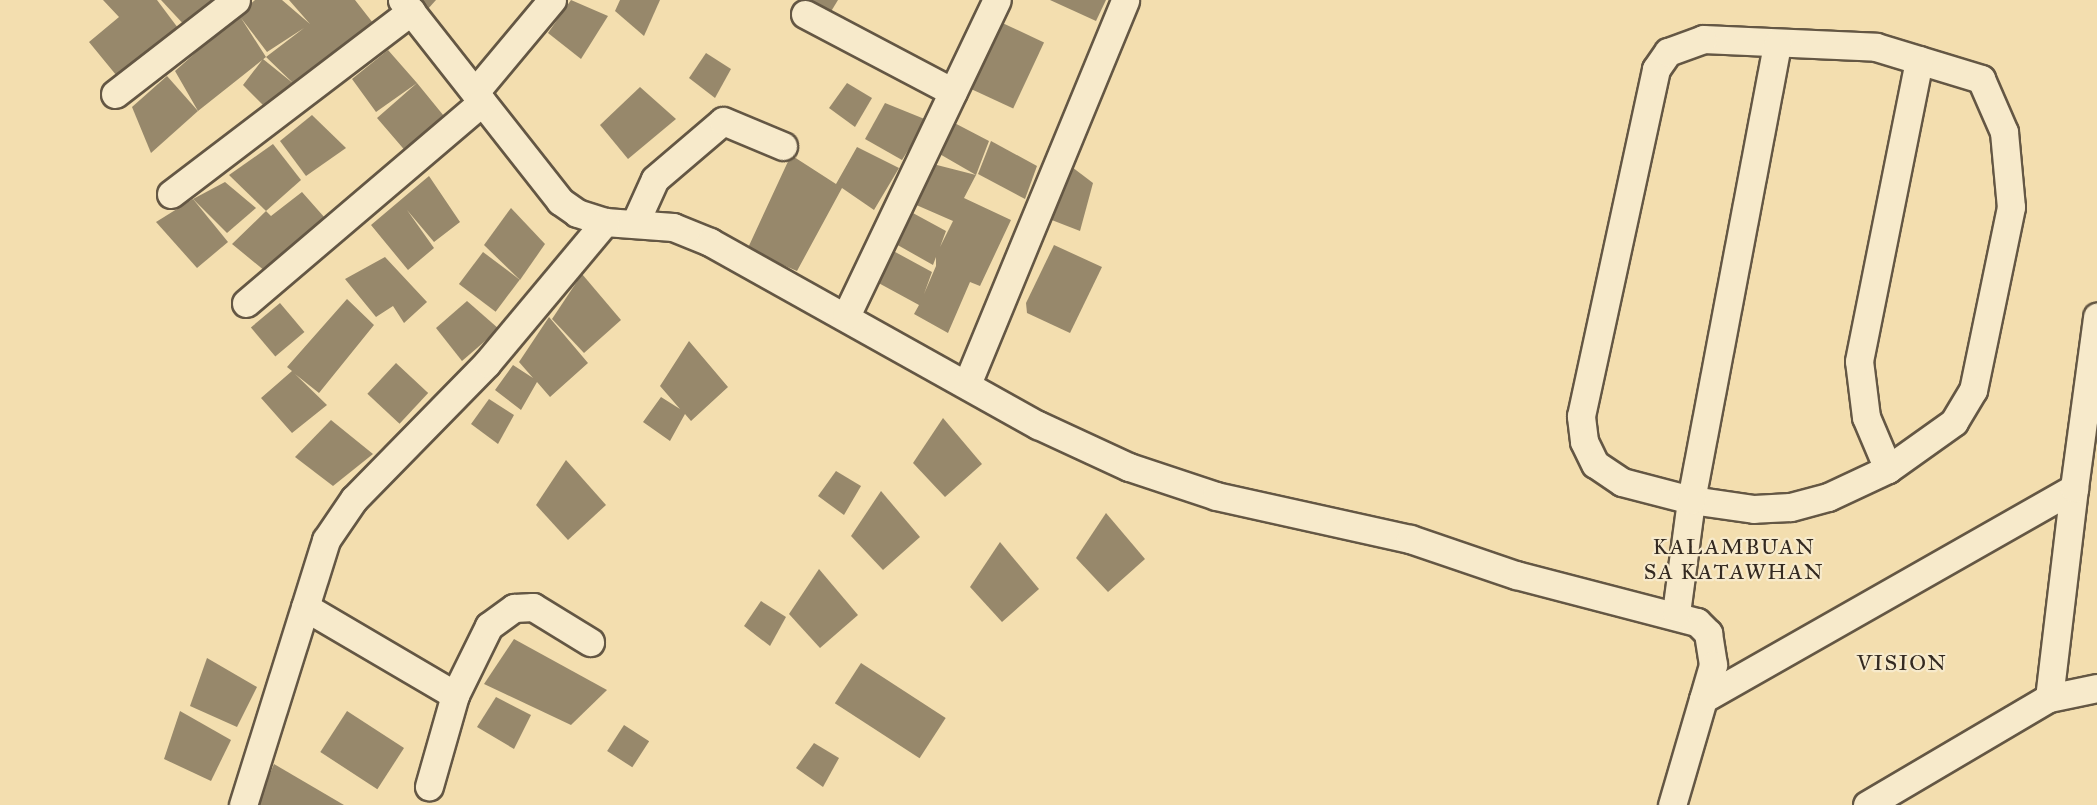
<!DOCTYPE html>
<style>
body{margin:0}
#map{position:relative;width:2097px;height:805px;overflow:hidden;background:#f3deaf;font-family:"IM FELL Great Primer",serif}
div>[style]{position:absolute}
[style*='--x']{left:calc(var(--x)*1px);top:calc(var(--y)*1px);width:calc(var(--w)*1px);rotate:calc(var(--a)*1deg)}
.building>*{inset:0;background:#97886b;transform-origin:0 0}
.roads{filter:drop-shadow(2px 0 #645744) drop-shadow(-2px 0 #645744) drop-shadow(0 2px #645744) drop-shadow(0 -2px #645744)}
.street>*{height:27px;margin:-13.5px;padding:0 13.5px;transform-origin:13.5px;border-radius:13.5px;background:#f7eacb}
span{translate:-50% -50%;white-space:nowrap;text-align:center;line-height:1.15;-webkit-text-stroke:4.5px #f7eacb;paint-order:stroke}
.neighbourhood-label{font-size:22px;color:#342a21;letter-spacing:1.5px}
</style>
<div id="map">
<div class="building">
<i style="clip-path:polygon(103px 0,157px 0,178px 28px,121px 81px,89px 42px,119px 17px)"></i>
<i style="clip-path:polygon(161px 0,221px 0,188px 29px)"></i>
<i style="clip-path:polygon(255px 0,282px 0,310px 24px,289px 0,355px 0,373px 23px,268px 110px,243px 85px,263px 59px,294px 84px,266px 57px,304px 28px,267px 52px,241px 18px,266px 57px,198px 111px,175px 71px)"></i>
<i style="clip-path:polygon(416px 0,436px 0,427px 10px)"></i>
<i style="clip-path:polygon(571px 0,608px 16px,581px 59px,548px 33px)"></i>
<i style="clip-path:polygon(620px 0,660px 0,644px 36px,615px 11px)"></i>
<i style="clip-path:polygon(803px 0,838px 0,827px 18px)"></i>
<i style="clip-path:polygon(1050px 0,1106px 0,1096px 21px)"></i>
<i style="left:996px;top:20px;width:53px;height:73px;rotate:25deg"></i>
<i style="clip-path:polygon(388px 50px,417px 83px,448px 121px,408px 154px,377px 118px,417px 83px,376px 112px,352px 79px)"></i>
<i style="clip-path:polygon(706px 53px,731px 69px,715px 98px,689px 78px)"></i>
<i style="clip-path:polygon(167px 76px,198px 111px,151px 153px,132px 107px)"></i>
<i style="clip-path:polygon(847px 83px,872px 98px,855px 127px,829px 108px)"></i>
<i style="clip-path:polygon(640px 87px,676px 119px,628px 159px,600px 125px)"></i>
<i style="clip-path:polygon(885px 103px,927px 120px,902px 160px,865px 139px)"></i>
<i style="clip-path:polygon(312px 115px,346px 148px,306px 176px,280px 141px)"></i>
<i style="clip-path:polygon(943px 117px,989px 141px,976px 175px,964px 198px,1011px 220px,980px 286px,970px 282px,948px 333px,914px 314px,919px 305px,873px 280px,886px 247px,932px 272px,924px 294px,936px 266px,936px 257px,933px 265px,887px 239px,900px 206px,946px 231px,940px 247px,953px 221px,914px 204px,933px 164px,976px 175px,931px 149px)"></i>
<i style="clip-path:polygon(991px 141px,1037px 166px,1025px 199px,978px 174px)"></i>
<i style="clip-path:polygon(273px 144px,301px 180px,266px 211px,229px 175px)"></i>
<i style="clip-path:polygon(857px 147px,899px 168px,874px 210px,842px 188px,797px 271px,747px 250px,791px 155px,836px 184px)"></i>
<i style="clip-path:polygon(1068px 164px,1093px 183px,1080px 231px,1044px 217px)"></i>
<i style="clip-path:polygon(429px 176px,460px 222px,434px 242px,407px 210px,434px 248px,408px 270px,371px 225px)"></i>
<i style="clip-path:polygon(225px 182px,256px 208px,227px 233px,193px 199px)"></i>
<i style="clip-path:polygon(302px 192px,325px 218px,265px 271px,232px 244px,266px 211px,271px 216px)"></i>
<i style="clip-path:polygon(193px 199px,228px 242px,197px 268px,156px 222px)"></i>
<i style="clip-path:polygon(511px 208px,545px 244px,520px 280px,484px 245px)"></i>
<i style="clip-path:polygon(1054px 245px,1102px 267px,1070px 333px,1027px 313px,1026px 303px)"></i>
<i style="left:483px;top:252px;width:46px;height:40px;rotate:37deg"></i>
<i style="clip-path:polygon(385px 257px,427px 302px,404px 323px,393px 306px,376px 317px,345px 279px)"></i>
<i style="clip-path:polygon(582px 274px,621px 320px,584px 353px,552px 319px)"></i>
<i style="clip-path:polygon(347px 299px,374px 325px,319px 393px,295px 374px,327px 405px,292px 433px,261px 398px,292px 371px,287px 367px)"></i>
<i style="clip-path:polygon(467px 301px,499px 329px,462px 361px,436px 328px)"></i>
<i style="left:280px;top:303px;width:38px;height:38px;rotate:50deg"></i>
<i style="clip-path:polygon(549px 317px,588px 363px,550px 397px,537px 382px,521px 410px,495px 390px,513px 365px,533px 378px,519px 362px)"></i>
<i style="clip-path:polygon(689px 341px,728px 387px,691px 421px,685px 414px,670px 441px,643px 422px,661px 397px,680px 409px,660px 386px)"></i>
<i style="left:396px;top:363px;width:44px;height:42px;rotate:43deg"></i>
<i style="clip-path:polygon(489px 399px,514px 415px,498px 444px,471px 424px)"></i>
<i style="clip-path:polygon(943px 418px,982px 464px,945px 497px,913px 463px)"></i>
<i style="clip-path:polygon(331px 420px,373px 454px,333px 486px,295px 457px)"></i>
<i style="clip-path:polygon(566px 460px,606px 505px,568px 540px,536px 505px)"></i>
<i style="clip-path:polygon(836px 471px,861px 486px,844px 515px,818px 496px)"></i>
<i style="clip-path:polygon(881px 491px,920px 537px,883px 570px,851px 536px)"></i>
<i style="clip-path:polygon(1106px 513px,1145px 559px,1108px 592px,1076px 558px)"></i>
<i style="clip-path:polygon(1000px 542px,1039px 589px,1002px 622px,970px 587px)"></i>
<i style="clip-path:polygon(819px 569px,858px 615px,820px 648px,789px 614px)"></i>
<i style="clip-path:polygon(761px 601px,786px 617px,770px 646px,744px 626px)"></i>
<i style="clip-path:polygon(514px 639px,607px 690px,571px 725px,484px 684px)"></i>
<i style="clip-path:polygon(207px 658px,257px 687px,237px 727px,190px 706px)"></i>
<i style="left:861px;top:663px;width:101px;height:48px;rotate:33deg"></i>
<i style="clip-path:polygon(496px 697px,531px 715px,514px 749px,477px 727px)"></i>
<i style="clip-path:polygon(180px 711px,231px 740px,211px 781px,164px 759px)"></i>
<i style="left:347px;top:711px;width:68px;height:49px;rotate:33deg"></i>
<i style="left:624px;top:725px;width:30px;height:31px;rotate:33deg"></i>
<i style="clip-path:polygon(814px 743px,839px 758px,823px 787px,796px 768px)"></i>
<i style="clip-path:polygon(274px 764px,344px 805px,257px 805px)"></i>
</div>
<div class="roads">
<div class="street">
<i style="--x:402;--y:0;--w:256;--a:51.8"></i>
<i style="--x:560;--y:201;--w:21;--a:35"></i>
<i style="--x:577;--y:213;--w:29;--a:18"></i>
<i style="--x:605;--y:222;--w:68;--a:4.2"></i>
<i style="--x:673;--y:227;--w:40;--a:22"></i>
<i style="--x:710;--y:242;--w:376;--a:29.2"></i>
<i style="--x:1038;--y:425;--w:100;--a:24.8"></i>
<i style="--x:1129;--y:467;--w:92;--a:18.4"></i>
<i style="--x:1216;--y:496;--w:199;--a:12.5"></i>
<i style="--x:1410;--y:539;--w:112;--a:18.8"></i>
<i style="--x:1516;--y:575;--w:187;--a:14.6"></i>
<i style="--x:1697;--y:622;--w:16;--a:45"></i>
<i style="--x:1708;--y:633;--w:32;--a:81"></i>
<i style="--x:1713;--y:665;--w:146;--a:106.3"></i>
<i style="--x:805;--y:14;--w:167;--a:27.8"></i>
<i style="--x:1703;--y:39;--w:173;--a:2.6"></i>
<i style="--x:1876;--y:47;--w:110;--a:16.9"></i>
<i style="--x:1981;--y:79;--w:58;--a:66.5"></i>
<i style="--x:2004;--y:132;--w:75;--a:84.7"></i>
<i style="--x:2011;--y:207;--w:187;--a:101.7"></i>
<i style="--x:1973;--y:390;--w:37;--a:121"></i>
<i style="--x:1954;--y:422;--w:81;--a:144.5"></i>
<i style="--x:1888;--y:469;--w:66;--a:155"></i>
<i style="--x:1828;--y:497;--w:39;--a:165"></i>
<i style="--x:1790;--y:507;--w:36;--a:177"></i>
<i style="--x:1754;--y:509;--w:64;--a:-171.9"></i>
<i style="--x:1691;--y:500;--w:71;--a:-165.4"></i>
<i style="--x:1622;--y:482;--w:32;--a:-146"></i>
<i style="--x:1595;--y:464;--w:25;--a:-116"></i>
<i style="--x:1584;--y:441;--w:25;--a:-97"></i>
<i style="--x:1581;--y:416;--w:355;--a:-77.8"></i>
<i style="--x:1656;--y:69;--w:21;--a:-55"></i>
<i style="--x:1668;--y:52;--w:37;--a:-20"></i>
<i style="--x:475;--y:92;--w:120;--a:-50.1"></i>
<i style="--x:115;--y:94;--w:153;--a:-37.8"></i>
<i style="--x:171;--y:194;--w:302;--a:-37.3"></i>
<i style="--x:635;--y:223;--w:48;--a:-65.6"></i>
<i style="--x:655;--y:179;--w:89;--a:-40.5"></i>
<i style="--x:723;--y:121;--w:65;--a:22.6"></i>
<i style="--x:246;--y:303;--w:310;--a:-40.4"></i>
<i style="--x:846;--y:316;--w:350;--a:-64.5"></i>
<i style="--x:967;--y:384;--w:415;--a:-67.6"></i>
<i style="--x:1888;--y:469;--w:56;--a:-112.9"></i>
<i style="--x:1866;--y:417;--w:56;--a:-97.1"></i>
<i style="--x:1859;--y:361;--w:307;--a:-78.7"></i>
<i style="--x:305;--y:607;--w:174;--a:30.4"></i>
<i style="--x:455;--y:695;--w:95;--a:105.9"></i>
<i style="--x:1676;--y:613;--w:114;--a:-82.4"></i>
<i style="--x:1691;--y:500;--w:464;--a:-79.3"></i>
<i style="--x:455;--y:695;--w:77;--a:-63.8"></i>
<i style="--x:489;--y:626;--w:31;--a:-36"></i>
<i style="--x:514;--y:608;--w:19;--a:-3"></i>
<i style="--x:533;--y:607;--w:67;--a:31.6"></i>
<i style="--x:2049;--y:698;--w:211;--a:-83.2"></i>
<i style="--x:1703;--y:699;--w:427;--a:-29.6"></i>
<i style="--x:2074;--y:488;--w:173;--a:-82.3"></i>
<i style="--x:243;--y:805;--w:278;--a:-72.6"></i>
<i style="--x:326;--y:540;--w:50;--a:-55.7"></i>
<i style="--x:354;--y:499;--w:190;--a:-45.6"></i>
<i style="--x:487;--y:363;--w:184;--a:-50.1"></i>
<i style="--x:1867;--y:805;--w:211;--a:-30.5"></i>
<i style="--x:2049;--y:698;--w:49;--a:-11.8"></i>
</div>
</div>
<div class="neighbourhood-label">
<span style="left:1734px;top:559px">KALAMBUAN<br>SA KATAWHAN</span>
<span style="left:1902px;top:663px">VISION</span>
</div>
</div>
